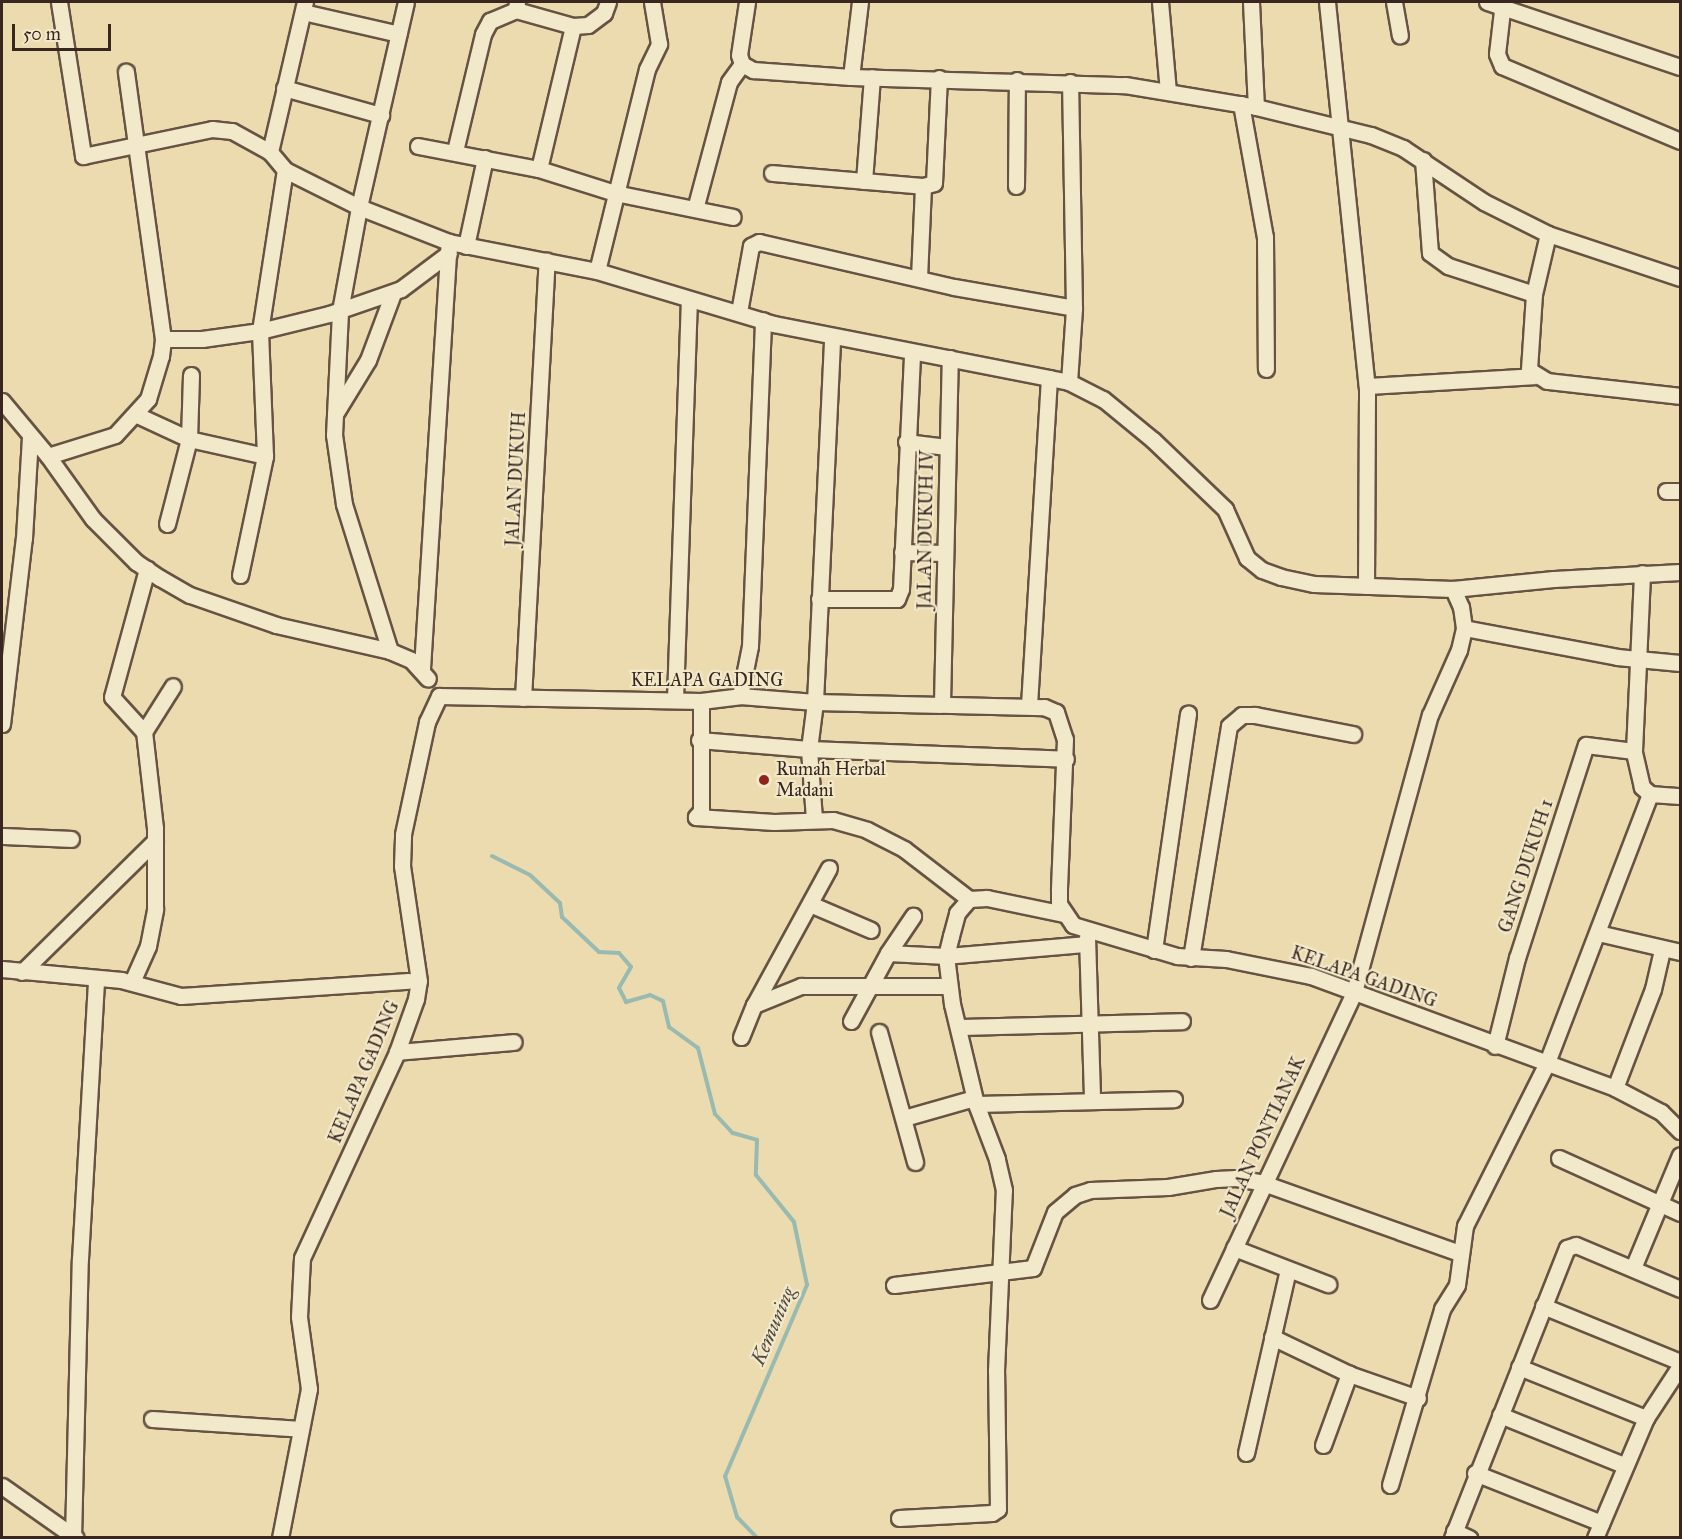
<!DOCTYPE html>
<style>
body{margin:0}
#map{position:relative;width:1682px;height:1539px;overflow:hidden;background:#ebdbae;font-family:"IM FELL Great Primer",serif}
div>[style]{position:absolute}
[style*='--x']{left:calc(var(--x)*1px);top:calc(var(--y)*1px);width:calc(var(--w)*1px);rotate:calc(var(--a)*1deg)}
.stream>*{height:4px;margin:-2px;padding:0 2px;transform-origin:2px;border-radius:2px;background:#99bab1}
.roads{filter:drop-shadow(2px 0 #665343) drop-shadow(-2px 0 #665343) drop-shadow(0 2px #665343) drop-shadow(0 -2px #665343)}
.minor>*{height:15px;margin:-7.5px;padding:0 7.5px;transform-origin:7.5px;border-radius:7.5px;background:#f2e8ca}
.dots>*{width:16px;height:16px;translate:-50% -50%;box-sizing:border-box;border:3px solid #f2e8ca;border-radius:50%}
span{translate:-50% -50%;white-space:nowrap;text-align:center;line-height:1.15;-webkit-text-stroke:4.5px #f2e8ca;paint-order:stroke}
.street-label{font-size:18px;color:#39261f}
.poi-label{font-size:18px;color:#39261f}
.left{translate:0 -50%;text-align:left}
.water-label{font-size:20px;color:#514b44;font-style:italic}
.frame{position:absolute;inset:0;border:3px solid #39261f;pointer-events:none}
.scale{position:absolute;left:12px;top:24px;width:99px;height:27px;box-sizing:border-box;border:3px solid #39261f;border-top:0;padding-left:8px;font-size:18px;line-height:21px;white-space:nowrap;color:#39261f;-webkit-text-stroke:4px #f2e8ca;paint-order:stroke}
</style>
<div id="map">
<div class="stream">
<i style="--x:492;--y:856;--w:42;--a:26.6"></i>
<i style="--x:530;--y:875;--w:41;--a:43"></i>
<i style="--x:560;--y:903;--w:14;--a:82"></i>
<i style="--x:562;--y:917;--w:51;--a:43.4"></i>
<i style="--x:599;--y:952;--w:20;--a:3"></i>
<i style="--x:619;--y:953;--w:18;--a:49"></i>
<i style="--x:631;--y:967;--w:24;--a:120"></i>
<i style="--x:619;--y:988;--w:16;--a:63"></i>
<i style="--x:626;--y:1002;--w:25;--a:-16"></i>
<i style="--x:650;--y:995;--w:14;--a:25"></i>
<i style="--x:663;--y:1001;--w:27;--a:77"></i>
<i style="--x:669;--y:1027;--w:36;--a:36"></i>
<i style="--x:698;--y:1048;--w:68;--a:75.6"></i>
<i style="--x:715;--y:1114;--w:26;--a:47"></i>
<i style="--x:733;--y:1133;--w:25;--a:16"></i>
<i style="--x:757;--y:1140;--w:35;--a:92"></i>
<i style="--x:756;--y:1175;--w:60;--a:51"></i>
<i style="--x:794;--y:1222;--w:64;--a:78.3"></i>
<i style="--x:807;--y:1285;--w:208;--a:113.2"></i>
<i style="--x:725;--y:1476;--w:43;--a:73.7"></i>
<i style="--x:737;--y:1517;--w:29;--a:46"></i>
</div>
<div class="roads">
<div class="minor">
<i style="--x:59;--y:2;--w:156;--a:81.1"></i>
<i style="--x:83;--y:156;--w:132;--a:-11.8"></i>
<i style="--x:212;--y:129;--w:20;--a:6"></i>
<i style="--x:232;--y:131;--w:43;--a:28.9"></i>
<i style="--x:270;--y:152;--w:23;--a:50"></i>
<i style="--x:285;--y:170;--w:83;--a:26.6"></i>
<i style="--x:359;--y:207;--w:97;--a:21.3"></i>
<i style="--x:449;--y:242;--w:151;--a:11.1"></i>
<i style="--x:597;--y:271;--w:185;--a:16.7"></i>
<i style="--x:774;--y:324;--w:280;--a:11.1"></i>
<i style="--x:1049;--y:378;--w:327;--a:93.5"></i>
<i style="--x:1160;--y:2;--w:90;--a:84.9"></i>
<i style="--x:1251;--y:2;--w:105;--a:87.3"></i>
<i style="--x:1327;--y:2;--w:386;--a:84.1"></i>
<i style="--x:1394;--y:2;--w:34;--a:80"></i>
<i style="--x:1487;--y:2;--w:204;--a:18.6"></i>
<i style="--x:1503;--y:2;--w:52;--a:96.6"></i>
<i style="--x:1497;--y:54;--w:13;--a:67"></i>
<i style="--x:1502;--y:66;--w:193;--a:22.8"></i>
<i style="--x:516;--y:10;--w:59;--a:15.7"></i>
<i style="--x:303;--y:12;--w:98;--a:12.9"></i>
<i style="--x:742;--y:64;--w:9;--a:-108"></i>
<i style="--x:739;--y:55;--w:54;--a:-81.4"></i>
<i style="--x:851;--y:77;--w:76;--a:-83.2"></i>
<i style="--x:284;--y:88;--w:101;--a:15.6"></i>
<i style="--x:1241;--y:104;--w:135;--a:79.8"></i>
<i style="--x:1265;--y:237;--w:132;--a:89.6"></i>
<i style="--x:418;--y:146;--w:123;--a:10.8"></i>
<i style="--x:539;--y:169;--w:80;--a:17.5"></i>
<i style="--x:615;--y:193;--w:120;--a:11.5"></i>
<i style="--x:455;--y:151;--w:120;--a:-76.5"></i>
<i style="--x:483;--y:34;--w:15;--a:-62"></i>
<i style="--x:490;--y:21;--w:28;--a:-23"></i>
<i style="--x:516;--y:10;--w:8;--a:-83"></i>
<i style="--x:270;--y:152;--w:154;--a:-76.9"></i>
<i style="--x:1423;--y:160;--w:93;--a:85.7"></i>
<i style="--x:1430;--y:253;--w:22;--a:36"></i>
<i style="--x:1448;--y:266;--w:90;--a:18"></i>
<i style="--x:539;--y:169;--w:147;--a:-76.6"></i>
<i style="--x:573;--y:26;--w:15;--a:-4"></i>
<i style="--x:588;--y:25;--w:20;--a:-37"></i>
<i style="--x:604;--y:13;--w:12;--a:-70"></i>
<i style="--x:772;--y:173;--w:152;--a:4.9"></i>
<i style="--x:864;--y:181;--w:104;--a:-85.6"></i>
<i style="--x:1016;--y:186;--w:106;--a:-89.5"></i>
<i style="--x:695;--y:209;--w:131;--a:-75"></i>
<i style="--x:729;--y:82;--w:22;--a:-54"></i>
<i style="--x:742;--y:64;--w:13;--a:29"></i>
<i style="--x:753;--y:70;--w:98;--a:4.1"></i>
<i style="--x:851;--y:77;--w:274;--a:1.7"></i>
<i style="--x:1125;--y:85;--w:133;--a:9.5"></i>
<i style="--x:1256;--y:107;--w:118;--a:13.7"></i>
<i style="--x:1371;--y:135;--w:35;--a:22"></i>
<i style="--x:1403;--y:148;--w:97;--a:33.7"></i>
<i style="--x:1484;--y:202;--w:72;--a:26.6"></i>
<i style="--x:1548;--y:234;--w:139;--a:18.4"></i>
<i style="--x:1548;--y:234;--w:62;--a:103.1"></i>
<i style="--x:1534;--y:294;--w:76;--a:93.8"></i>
<i style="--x:1529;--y:370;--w:21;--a:31"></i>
<i style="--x:1547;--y:381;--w:134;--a:6.4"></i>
<i style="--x:466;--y:246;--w:90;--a:-77.8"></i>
<i style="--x:597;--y:271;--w:208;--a:-76.1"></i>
<i style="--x:647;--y:69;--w:28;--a:-64"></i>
<i style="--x:659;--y:44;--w:43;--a:-99.5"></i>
<i style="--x:919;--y:278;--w:92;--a:-87.5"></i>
<i style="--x:923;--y:186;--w:11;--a:-15"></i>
<i style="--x:934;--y:183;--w:105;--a:-87.3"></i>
<i style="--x:739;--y:312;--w:67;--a:-79.7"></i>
<i style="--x:751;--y:246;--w:9;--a:-27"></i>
<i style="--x:759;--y:242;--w:200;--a:13"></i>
<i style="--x:954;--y:287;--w:122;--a:9.9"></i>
<i style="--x:163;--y:339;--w:39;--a:0"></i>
<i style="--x:202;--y:339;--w:59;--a:-7.9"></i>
<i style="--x:260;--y:331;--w:71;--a:-13.8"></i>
<i style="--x:329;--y:314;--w:76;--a:-19.1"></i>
<i style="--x:401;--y:289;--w:60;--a:-36.9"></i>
<i style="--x:1049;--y:378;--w:20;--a:11"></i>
<i style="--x:1069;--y:382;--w:38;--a:27"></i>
<i style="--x:1103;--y:399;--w:65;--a:39.4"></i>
<i style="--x:1153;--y:440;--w:100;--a:43.8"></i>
<i style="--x:1225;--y:509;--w:54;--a:65.8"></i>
<i style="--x:1247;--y:558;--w:19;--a:39"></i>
<i style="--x:1262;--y:570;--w:20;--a:20"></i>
<i style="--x:1281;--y:577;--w:34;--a:12"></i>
<i style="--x:1314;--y:584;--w:139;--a:2.1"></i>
<i style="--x:1453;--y:589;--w:101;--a:-5.7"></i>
<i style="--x:1554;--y:579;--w:126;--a:-3.2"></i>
<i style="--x:1069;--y:382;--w:74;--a:-86.1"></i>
<i style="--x:1074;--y:308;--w:226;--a:-91"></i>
<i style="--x:2;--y:401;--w:72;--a:50.1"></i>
<i style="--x:48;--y:456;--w:77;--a:54.5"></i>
<i style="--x:93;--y:519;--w:61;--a:45"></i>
<i style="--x:136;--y:562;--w:29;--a:34"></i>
<i style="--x:160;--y:578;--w:34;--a:30"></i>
<i style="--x:190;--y:595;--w:91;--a:19.2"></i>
<i style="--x:276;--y:625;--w:117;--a:12.8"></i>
<i style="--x:390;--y:651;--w:23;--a:23"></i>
<i style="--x:411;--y:660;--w:25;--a:48"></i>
<i style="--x:335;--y:414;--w:63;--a:-58.6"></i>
<i style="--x:368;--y:360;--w:72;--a:-69.5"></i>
<i style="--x:137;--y:415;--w:57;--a:24.8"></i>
<i style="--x:189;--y:439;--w:78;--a:12.6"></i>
<i style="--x:906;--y:442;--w:41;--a:7"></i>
<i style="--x:48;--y:456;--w:70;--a:-17.4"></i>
<i style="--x:115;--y:435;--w:49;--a:-47.5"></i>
<i style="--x:148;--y:399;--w:45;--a:-73.2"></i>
<i style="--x:161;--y:356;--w:17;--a:-83"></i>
<i style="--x:163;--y:339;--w:270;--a:-97.9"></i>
<i style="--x:1666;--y:491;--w:14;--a:0"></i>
<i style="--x:167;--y:524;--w:88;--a:-75.5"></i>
<i style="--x:189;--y:439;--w:64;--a:-88.2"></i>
<i style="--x:902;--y:552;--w:43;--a:1.3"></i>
<i style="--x:240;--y:575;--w:122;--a:-78.1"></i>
<i style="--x:265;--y:456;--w:125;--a:-92.3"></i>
<i style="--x:260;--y:331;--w:163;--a:-81.2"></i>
<i style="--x:1366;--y:586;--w:200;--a:-89.7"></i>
<i style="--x:1367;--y:386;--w:167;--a:-3.4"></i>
<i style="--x:819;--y:599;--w:78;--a:0"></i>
<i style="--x:897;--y:599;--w:11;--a:-68"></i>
<i style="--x:901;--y:589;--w:237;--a:-87.3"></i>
<i style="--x:1464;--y:628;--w:156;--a:10.7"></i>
<i style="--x:1617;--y:657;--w:63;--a:5.4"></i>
<i style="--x:390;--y:651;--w:154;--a:-107.4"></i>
<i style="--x:344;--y:504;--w:70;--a:-98.2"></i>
<i style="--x:334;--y:435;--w:124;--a:-87.2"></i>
<i style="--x:340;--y:311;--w:106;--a:-79.6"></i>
<i style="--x:359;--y:207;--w:210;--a:-77.1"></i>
<i style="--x:422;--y:668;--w:427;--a:-86.4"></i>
<i style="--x:740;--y:696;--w:51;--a:-78.7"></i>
<i style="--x:750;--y:646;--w:326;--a:-87.7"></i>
<i style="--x:523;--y:698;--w:438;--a:-86.9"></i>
<i style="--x:675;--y:699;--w:400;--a:-88"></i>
<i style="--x:701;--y:701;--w:110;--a:90"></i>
<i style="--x:701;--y:811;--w:8;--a:130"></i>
<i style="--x:696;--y:817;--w:78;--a:3.7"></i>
<i style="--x:774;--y:822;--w:59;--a:-1.9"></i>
<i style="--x:833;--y:820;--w:35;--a:16"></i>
<i style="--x:867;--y:830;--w:42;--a:27.2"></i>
<i style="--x:904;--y:849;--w:82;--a:37.6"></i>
<i style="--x:942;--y:703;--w:345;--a:-88.7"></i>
<i style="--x:2;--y:724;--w:187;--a:-83.3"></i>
<i style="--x:24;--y:538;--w:101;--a:-86.6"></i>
<i style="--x:144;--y:732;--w:54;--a:-57.8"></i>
<i style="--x:699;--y:740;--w:110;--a:4.7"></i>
<i style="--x:809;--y:749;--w:257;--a:2.2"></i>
<i style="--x:1650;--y:794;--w:30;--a:4"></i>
<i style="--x:814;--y:819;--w:70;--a:-94.1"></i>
<i style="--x:809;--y:749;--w:47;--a:-82.7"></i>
<i style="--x:815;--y:702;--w:366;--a:-87.3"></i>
<i style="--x:2;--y:836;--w:69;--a:2.5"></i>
<i style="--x:810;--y:904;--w:66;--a:23.1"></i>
<i style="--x:1598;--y:933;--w:84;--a:13"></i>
<i style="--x:1087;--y:937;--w:163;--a:88.2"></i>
<i style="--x:1154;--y:950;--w:239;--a:-81.8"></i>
<i style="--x:888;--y:953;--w:45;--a:-56"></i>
<i style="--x:1191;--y:958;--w:235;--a:-80.7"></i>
<i style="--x:1229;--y:726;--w:17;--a:-40"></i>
<i style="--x:1242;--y:715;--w:13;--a:0"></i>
<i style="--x:1255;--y:715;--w:100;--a:11"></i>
<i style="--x:2;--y:969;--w:120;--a:5.3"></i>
<i style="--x:121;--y:980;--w:62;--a:14.9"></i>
<i style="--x:181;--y:996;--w:228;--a:-3.8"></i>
<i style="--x:22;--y:972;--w:187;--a:-44.6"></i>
<i style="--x:132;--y:982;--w:39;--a:-66"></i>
<i style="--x:148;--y:946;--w:38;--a:-79"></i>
<i style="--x:155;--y:909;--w:81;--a:-90"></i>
<i style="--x:155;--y:828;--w:97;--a:-96.5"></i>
<i style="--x:144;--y:732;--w:47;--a:-132.4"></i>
<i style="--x:112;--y:697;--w:133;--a:-74.7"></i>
<i style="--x:754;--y:1005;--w:156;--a:-61.3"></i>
<i style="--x:851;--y:1021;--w:77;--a:-61.4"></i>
<i style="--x:888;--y:953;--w:58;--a:3"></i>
<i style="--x:946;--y:956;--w:140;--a:-4.9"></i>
<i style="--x:959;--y:1027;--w:223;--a:-1.5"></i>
<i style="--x:879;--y:1032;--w:135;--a:74.5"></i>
<i style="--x:741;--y:1037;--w:35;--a:-68"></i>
<i style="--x:754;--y:1005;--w:51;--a:-22"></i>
<i style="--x:801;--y:986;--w:147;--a:0"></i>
<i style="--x:1495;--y:1046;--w:91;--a:-76"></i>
<i style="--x:1517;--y:958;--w:224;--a:-72.1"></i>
<i style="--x:1586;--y:745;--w:48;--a:7.1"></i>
<i style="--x:397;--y:1052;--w:117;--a:-4.9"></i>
<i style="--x:1615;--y:1088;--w:106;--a:-69"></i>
<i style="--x:1653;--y:989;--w:39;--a:-77"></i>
<i style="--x:976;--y:1104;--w:198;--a:-1.4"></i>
<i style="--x:904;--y:1118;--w:73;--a:-15.9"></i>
<i style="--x:1559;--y:1158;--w:133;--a:24.4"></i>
<i style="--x:1234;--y:1248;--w:101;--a:21"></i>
<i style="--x:1633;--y:1268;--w:122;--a:-67.4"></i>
<i style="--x:894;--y:1285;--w:140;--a:-7"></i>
<i style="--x:1033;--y:1268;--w:60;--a:-68.6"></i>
<i style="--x:1055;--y:1212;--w:26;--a:-40"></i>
<i style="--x:1075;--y:1195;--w:16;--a:-18"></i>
<i style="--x:1090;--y:1190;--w:78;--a:-2.2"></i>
<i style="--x:1168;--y:1187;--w:49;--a:-9.5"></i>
<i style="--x:1216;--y:1179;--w:20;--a:-3"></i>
<i style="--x:1236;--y:1178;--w:27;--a:10"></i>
<i style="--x:1263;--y:1183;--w:209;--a:19.6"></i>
<i style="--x:1210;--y:1300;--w:340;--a:-64.9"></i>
<i style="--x:1354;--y:992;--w:287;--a:-74.7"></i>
<i style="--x:1430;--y:715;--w:71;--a:-66"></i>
<i style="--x:1459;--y:650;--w:23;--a:-77"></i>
<i style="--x:1464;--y:628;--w:21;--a:-98"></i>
<i style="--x:1461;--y:607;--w:20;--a:-114"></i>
<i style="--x:1543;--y:1306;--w:148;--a:22.2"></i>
<i style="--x:1272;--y:1337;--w:85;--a:25.7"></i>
<i style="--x:1349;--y:1374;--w:73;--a:19.2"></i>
<i style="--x:1519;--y:1367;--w:137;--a:21.9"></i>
<i style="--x:1500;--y:1415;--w:134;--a:22"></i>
<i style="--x:152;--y:1419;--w:149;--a:3.8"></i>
<i style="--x:1323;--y:1445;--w:76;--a:-69.9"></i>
<i style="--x:1246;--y:1453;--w:188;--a:-77.1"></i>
<i style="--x:1475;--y:1473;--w:136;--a:21.6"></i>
<i style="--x:1390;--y:1485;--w:184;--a:-73.5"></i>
<i style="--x:1442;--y:1309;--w:28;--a:-58"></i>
<i style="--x:1457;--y:1285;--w:60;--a:-82.3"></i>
<i style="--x:1465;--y:1226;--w:180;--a:-63.3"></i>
<i style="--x:1546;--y:1065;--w:290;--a:-69"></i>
<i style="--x:1650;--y:794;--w:11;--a:-139"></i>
<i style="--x:1642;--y:787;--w:37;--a:-103"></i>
<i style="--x:1634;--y:751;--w:178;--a:-87.4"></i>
<i style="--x:2;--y:1486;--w:90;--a:35.1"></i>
<i style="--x:899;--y:1518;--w:93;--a:-3.1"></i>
<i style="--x:992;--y:1513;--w:7;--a:-34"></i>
<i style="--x:998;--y:1509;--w:138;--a:-90.8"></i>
<i style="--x:996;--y:1371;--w:181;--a:-87.5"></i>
<i style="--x:1004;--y:1190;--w:32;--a:-103"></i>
<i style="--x:997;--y:1159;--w:59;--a:-110.9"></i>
<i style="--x:976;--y:1104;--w:103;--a:-103.5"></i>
<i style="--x:952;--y:1004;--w:48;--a:-97.1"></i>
<i style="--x:946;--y:956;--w:21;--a:-76"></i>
<i style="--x:951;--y:936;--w:24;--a:-75"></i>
<i style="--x:957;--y:913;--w:18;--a:-49"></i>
<i style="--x:969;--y:899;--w:18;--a:-3"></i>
<i style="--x:987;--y:898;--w:79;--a:11.7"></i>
<i style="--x:1454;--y:1531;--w:17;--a:25"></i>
<i style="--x:73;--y:1538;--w:279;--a:-88.6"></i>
<i style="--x:80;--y:1259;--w:280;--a:-86.7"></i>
<i style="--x:280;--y:1538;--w:152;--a:-79"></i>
<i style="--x:309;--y:1389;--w:73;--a:-97.9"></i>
<i style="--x:299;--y:1317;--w:59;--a:-87.1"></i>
<i style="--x:302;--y:1258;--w:227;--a:-65.2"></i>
<i style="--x:397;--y:1052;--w:56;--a:-70.3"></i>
<i style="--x:416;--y:999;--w:18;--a:-81"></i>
<i style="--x:419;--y:981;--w:116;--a:-98.4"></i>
<i style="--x:402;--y:866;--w:32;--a:-88"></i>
<i style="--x:403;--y:834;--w:115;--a:-77.9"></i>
<i style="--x:427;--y:722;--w:29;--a:-65"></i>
<i style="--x:439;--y:696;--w:262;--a:1.1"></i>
<i style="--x:701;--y:701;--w:39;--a:-7"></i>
<i style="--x:740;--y:696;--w:75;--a:4.6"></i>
<i style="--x:815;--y:702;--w:229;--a:1.3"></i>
<i style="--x:1044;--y:707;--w:13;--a:23"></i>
<i style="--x:1056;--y:712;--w:28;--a:72"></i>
<i style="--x:1065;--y:739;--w:152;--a:92.3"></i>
<i style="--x:1059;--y:891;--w:13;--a:90"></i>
<i style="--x:1059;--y:904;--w:25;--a:56"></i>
<i style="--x:1073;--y:925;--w:109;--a:16.6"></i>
<i style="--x:1177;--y:956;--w:49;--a:3.5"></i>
<i style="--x:1226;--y:959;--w:87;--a:11.3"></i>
<i style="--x:1311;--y:976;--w:324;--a:20.2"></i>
<i style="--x:1615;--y:1088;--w:52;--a:27.6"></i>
<i style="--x:1661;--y:1112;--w:27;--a:45"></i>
<i style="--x:1452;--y:1538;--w:312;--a:-68.4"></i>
<i style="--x:1567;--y:1248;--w:9;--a:-18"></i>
<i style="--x:1576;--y:1245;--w:113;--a:22.9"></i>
<i style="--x:1595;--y:1538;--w:130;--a:-67"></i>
<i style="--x:1646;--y:1418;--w:62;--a:-56.8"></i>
</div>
</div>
<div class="dots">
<i style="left:764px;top:780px;background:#8f2418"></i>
</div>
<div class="street-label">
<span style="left:516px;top:479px;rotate:-87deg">JALAN DUKUH</span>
<span style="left:926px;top:530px;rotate:-89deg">JALAN DUKUH IV</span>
<span style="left:707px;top:680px">KELAPA GADING</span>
<span style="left:1526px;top:866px;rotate:-72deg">GANG DUKUH 1</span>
<span style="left:1364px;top:977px;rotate:19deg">KELAPA GADING</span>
<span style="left:364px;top:1072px;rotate:-67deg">KELAPA GADING</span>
<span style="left:1263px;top:1137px;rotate:-65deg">JALAN PONTIANAK</span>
</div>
<div class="poi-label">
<span class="left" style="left:776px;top:780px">Rumah Herbal<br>Madani</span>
</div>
<div class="water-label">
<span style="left:773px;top:1326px;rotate:-67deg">Kemuning</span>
</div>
<div class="frame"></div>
<div class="scale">50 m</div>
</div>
